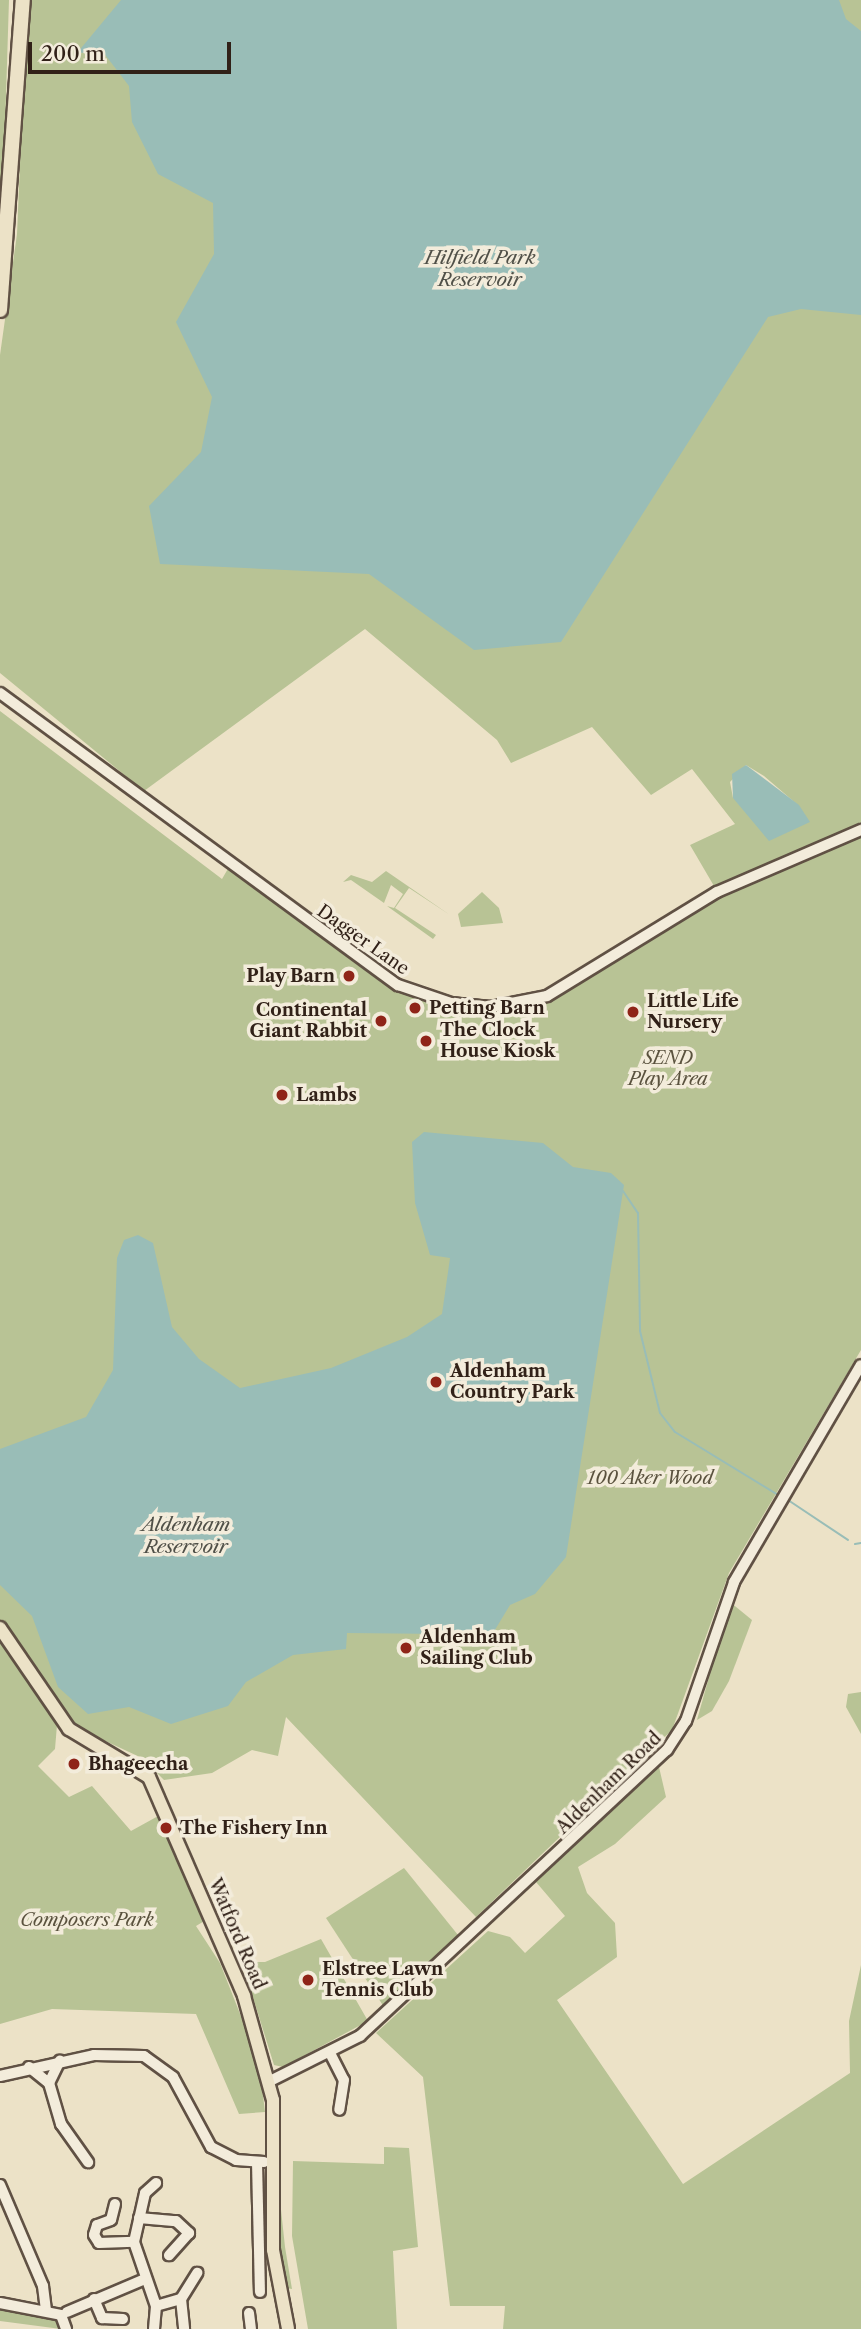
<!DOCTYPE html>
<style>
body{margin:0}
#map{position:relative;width:861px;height:2329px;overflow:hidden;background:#ece2c7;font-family:"Libre Caslon Text",serif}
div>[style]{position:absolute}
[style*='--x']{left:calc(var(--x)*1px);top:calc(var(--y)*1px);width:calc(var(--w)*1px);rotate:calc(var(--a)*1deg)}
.green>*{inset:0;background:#b8c395}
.water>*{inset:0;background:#99bdb7}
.stream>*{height:2px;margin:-1px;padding:0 1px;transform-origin:1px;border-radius:1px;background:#99bdb7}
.roads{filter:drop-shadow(2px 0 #605144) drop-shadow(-2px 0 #605144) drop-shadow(0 2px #605144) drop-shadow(0 -2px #605144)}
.minor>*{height:10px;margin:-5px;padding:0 5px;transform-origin:5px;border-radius:5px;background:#f3ecdb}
.major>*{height:12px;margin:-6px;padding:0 6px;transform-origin:6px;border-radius:6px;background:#ece2c7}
.highway>*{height:14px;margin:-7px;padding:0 7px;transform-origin:7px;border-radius:7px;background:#ece2c7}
.dots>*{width:19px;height:19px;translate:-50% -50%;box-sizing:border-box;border:4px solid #f3ecdb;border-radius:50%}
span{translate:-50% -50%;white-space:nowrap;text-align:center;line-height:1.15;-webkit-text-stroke:7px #f3ecdb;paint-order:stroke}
.street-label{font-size:18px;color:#312118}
.poi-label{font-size:18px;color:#312118;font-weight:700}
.right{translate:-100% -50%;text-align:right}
.left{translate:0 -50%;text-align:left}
.park-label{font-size:18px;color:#5a523e;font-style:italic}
.water-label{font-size:19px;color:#505048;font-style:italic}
.scale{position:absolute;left:28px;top:42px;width:203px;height:32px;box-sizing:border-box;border:4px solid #312118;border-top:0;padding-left:9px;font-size:21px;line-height:24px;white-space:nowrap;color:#312118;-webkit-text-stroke:5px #f3ecdb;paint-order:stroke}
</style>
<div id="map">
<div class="green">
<i style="clip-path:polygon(0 0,9px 0,0 286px)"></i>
<i style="clip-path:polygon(evenodd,27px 0,861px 0,861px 823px,714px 886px,690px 845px,735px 824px,692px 769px,651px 795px,592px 727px,511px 763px,497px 740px,365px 629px,144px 791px,0 673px,0 355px,17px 234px,27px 0,746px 765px,764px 776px,799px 806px,733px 798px,730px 782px,746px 765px)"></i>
<i style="clip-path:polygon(0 711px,222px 879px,229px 867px,378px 976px,435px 1006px,478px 1011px,542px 1001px,706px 901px,861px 834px,861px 1350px,729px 1573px,672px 1730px,476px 1917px,286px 1717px,278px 1756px,252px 1750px,212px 1773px,164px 1780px,142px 1758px,86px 1732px,61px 1711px,0 1620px)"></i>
<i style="clip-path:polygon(386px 871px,450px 915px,409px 888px,395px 908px,436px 935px,433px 939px,387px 906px,394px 908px,403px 894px,391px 885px,384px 903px,351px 880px,343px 882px,351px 875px,372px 882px)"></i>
<i style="clip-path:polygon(482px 892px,499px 908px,503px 923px,461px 927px,458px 914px)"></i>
<i style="clip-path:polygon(730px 1602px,752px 1620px,729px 1681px,712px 1711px,697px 1720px)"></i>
<i style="clip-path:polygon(0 1640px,57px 1725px,55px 1749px,38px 1766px,69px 1797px,92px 1786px,131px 1831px,160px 1815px,206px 1920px,196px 1926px,220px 1963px,259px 2062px,265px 2112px,239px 2114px,196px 2014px,52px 2009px,0 2024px)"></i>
<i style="clip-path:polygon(861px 1692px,861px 1734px,846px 1707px,848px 1694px)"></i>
<i style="clip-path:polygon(659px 1767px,666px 1797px,615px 1844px,578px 1867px,587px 1893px,615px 1923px,617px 1957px,557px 2000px,683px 2184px,850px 2073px,849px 2021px,861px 1965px,861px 2329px,503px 2329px,505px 2306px,450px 2306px,423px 2077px,376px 2033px,488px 1931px,510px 1937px,525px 1953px,565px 1916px,536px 1882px)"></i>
<i style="clip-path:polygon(404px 1868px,458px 1935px,384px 2007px,326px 1918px)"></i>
<i style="clip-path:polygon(321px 1939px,368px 2021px,283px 2067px,274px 2065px,242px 1962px,265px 1962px)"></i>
<i style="clip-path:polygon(384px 2147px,409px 2148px,418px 2247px,393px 2251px,397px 2329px,308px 2329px,292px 2236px,293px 2161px,384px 2164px)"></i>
<i style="clip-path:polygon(279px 2191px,285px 2247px,292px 2289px,281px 2287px)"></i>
<i style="clip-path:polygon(0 2306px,59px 2319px,61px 2329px,0 2321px)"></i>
</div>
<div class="water">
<i style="clip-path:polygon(121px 0,839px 0,846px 19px,861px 31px,861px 315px,801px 309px,768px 317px,561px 642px,474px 650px,369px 574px,160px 564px,149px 506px,201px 452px,212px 397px,176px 322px,214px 254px,213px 203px,158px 174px,132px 122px,129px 86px,103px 52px,77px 53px)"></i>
<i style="clip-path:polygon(746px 765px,799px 805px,810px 822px,769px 841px,733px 798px,732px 774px)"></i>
<i style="clip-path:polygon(424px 1132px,543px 1143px,573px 1167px,611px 1173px,624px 1185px,566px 1557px,535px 1594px,510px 1605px,490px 1638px,471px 1643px,445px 1634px,347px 1633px,346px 1649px,293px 1655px,246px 1682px,228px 1706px,171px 1724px,129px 1707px,88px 1714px,58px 1687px,32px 1616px,0 1585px,0 1449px,86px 1417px,113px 1370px,117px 1258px,124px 1240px,138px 1235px,153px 1243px,172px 1327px,199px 1359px,240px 1388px,331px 1368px,407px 1337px,442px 1314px,450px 1258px,430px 1255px,415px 1203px,412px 1142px)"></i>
</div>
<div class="stream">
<i style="--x:623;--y:1191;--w:27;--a:56"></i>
<i style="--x:638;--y:1213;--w:118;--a:89"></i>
<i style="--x:640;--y:1331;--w:84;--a:76.3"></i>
<i style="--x:660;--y:1413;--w:24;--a:52"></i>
<i style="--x:675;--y:1432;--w:123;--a:31.4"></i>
<i style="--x:788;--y:1500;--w:72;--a:33.7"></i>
<i style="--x:855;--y:1544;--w:6;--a:-9"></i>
</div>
<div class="roads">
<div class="minor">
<i style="--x:0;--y:693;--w:494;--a:36.3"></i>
<i style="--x:398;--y:985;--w:56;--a:18.8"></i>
<i style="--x:451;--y:1003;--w:40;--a:5.7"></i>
<i style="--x:491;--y:1007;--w:57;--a:-11.1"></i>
<i style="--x:547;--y:996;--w:199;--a:-31.5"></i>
<i style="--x:717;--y:892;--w:157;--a:-23.3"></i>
<i style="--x:330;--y:2053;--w:30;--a:63"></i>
<i style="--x:344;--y:2080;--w:30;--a:99"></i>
<i style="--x:29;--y:2067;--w:26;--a:39"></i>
<i style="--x:49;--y:2083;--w:43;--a:73.7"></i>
<i style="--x:61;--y:2124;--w:47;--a:54.6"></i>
<i style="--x:0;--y:2076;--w:96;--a:-12.6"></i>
<i style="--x:94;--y:2055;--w:50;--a:1.1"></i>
<i style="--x:144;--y:2056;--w:36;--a:36"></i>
<i style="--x:173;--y:2077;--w:80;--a:61.5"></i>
<i style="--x:211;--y:2147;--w:28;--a:27"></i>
<i style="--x:236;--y:2160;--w:28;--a:4"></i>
<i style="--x:270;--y:2081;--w:101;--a:-26.6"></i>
<i style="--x:360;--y:2036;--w:420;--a:-43"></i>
<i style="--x:667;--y:1750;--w:35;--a:-57"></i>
<i style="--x:686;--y:1721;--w:147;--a:-70.9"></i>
<i style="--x:734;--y:1582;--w:251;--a:-59.7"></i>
<i style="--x:49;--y:2083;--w:25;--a:-64"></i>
<i style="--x:257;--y:2162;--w:130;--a:88.7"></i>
<i style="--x:0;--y:2185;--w:110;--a:66.9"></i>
<i style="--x:43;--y:2286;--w:25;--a:83"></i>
<i style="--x:115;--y:2204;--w:16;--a:104"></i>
<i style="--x:111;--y:2220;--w:15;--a:160"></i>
<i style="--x:97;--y:2225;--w:10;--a:107"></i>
<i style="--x:94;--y:2235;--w:9;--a:58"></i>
<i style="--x:99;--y:2243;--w:35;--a:-2"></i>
<i style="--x:139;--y:2218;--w:37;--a:5"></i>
<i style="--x:176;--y:2221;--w:18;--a:43"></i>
<i style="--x:189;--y:2233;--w:30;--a:132"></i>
<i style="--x:94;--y:2299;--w:21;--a:67"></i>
<i style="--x:102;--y:2318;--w:21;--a:3"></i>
<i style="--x:181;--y:2299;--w:30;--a:84"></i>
<i style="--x:0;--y:2303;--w:62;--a:11.1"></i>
<i style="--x:61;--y:2315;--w:15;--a:70"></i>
<i style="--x:156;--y:2306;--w:26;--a:-16"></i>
<i style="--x:181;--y:2299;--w:31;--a:-58"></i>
<i style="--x:67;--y:2312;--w:85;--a:-22.9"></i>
<i style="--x:249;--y:2313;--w:16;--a:83"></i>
<i style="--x:154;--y:2329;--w:23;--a:-85"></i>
<i style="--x:156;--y:2306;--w:68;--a:-109"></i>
<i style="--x:134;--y:2242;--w:50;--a:-77.3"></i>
<i style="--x:145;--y:2193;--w:15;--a:-42"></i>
</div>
<div class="major">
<i style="--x:0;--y:1628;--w:122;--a:55.7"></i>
<i style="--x:69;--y:1729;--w:93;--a:31"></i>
<i style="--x:149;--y:1777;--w:239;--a:66.5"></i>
<i style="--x:244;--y:1996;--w:108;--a:74.4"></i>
<i style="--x:273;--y:2100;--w:150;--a:90"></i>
<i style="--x:273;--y:2250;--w:80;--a:79.2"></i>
</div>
<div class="highway">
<i style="--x:0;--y:310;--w:311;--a:-85.8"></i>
</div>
</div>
<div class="dots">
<i style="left:349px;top:976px;background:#8f2418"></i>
<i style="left:415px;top:1008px;background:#8f2418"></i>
<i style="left:633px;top:1012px;background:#8f2418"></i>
<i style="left:381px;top:1021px;background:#8f2418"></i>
<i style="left:426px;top:1041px;background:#8f2418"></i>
<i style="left:282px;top:1095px;background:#8f2418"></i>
<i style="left:436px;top:1382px;background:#8f2418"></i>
<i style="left:406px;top:1648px;background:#8f2418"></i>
<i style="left:74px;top:1764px;background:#8f2418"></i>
<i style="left:166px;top:1828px;background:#8f2418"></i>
<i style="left:308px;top:1980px;background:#8f2418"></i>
</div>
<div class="street-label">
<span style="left:363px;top:940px;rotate:35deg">Dagger Lane</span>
<span style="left:609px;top:1783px;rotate:-44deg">Aldenham Road</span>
<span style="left:237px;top:1934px;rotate:67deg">Watford Road</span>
</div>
<div class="poi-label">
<span class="right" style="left:335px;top:976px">Play Barn</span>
<span class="left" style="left:647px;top:1012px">Little Life<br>Nursery</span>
<span class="left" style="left:429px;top:1008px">Petting Barn</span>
<span class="right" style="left:367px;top:1021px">Continental<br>Giant Rabbit</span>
<span class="left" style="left:440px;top:1041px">The Clock<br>House Kiosk</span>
<span class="left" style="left:296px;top:1095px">Lambs</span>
<span class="left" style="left:450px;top:1382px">Aldenham<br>Country Park</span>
<span class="left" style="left:420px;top:1648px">Aldenham<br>Sailing Club</span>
<span class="left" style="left:88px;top:1764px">Bhageecha</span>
<span class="left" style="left:180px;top:1828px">The Fishery Inn</span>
<span class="left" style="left:322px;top:1980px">Elstree Lawn<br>Tennis Club</span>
</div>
<div class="park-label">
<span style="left:668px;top:1069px">SEND<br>Play Area</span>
<span style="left:650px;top:1478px">100 Aker Wood</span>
<span style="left:87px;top:1920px">Composers Park</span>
</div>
<div class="water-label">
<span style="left:480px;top:269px">Hilfield Park<br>Reservoir</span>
<span style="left:186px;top:1536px">Aldenham<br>Reservoir</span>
</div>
<div class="scale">200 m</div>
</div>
